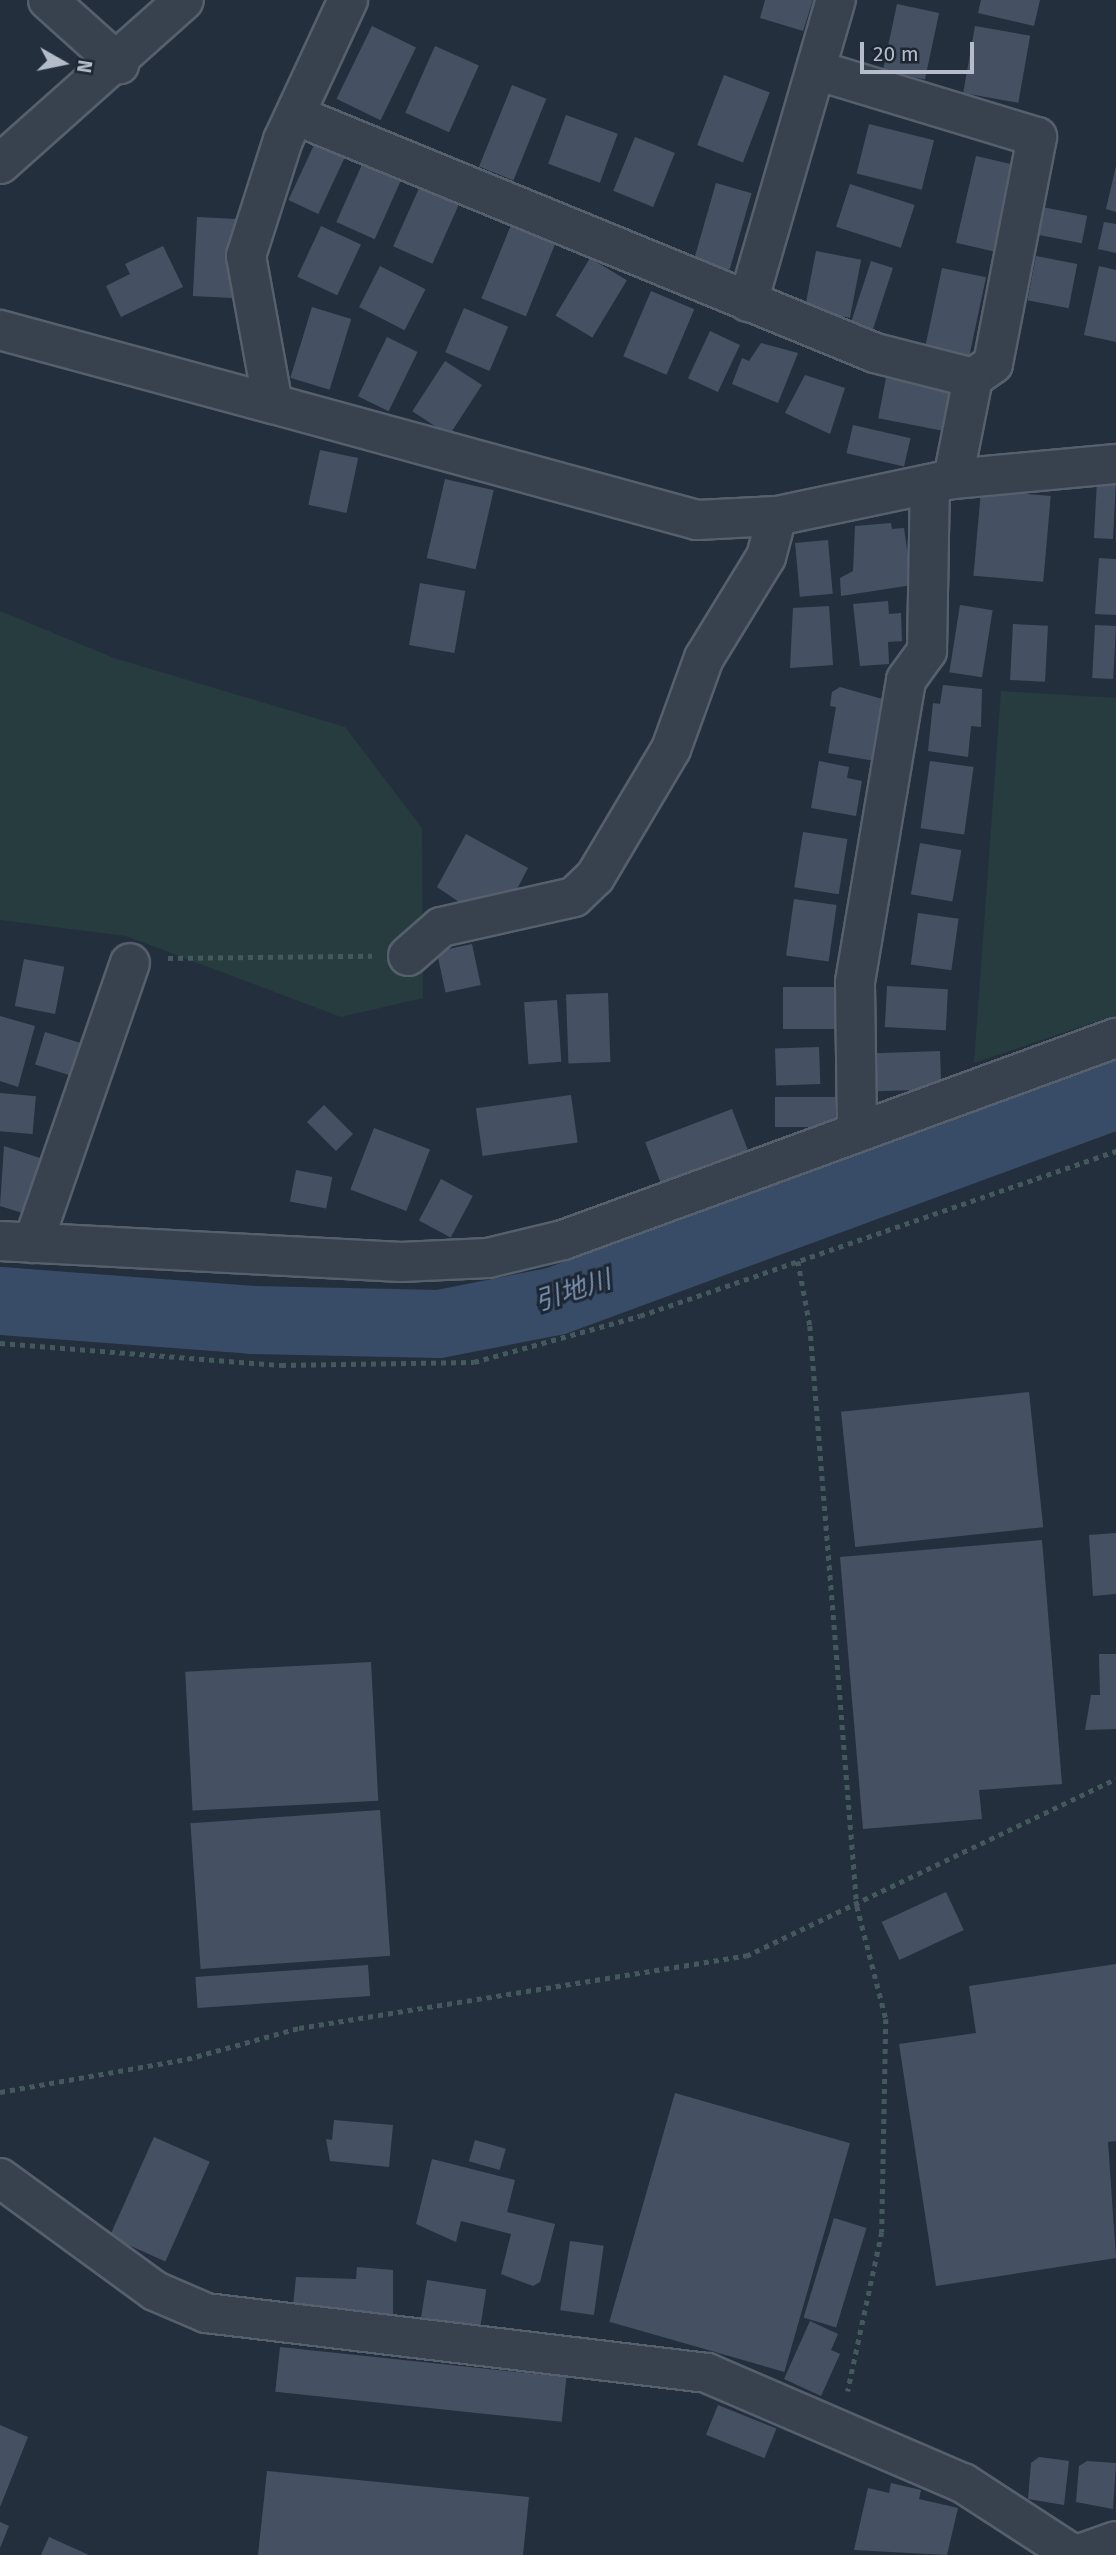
<!DOCTYPE html>
<meta charset="utf-8">
<style>
body{margin:0}
#map{position:relative;width:1116px;height:2555px;overflow:hidden;background:#242f3e;font-family:"Fira Sans","Noto Sans JP",sans-serif}
div>[style]{position:absolute}
[style*='--x']{left:calc(var(--x)*1px);top:calc(var(--y)*1px);width:calc(var(--w)*1px);rotate:calc(var(--a)*1deg)}
.green>*{inset:0;background:#263c3f}
.river>*{height:68px;margin:-34px;padding:0 34px;transform-origin:34px;border-radius:34px;background:#394c67}
.building>*{inset:0;background:#455162;transform-origin:0 0}
.path>*{height:4.5px;margin-top:-2.25px;transform-origin:0;background:repeating-linear-gradient(90deg,#44595c 0 5px,transparent 0 10px)}
.roads{filter:drop-shadow(2px 0 #565f6c) drop-shadow(-2px 0 #565f6c) drop-shadow(0 2px #565f6c) drop-shadow(0 -2px #565f6c)}
.minor>*{height:38px;margin:-19px;padding:0 19px;transform-origin:19px;border-radius:19px;background:#38414e}
span{translate:-50% -50%;white-space:nowrap;text-align:center;line-height:1.15;-webkit-text-stroke:6px #1d2633;paint-order:stroke}
.water-label{font-size:26px;color:#7c92b1;font-style:italic}
.north{position:absolute;left:28px;top:28px;width:70px;height:70px;-webkit-text-stroke:5px #1d2633;paint-order:stroke;rotate:99deg;font-size:19px;font-weight:700;line-height:28px;text-align:center;color:#b4bcc9}
.north::after{content:'';display:block;margin:auto;width:24px;height:32px;background:#b4bcc9;clip-path:polygon(50% 0,100% 100%,50% 72%,0 100%)}
.scale{position:absolute;left:860px;top:42px;width:114px;height:32px;box-sizing:border-box;border:4px solid #b4bcc9;border-top:0;padding-left:9px;font-size:21px;line-height:24px;white-space:nowrap;color:#b4bcc9;-webkit-text-stroke:5px #1d2633;paint-order:stroke}
</style>
<div id="map">
<div class="green">
<i style="clip-path:polygon(0 611px,114px 658px,345px 727px,422px 828px,423px 998px,341px 1017px,126px 936px,0 920px)"></i>
<i style="clip-path:polygon(1001px 691px,1116px 698px,1116px 1015px,974px 1063px)"></i>
</div>
<div class="river">
<i style="--x:0;--y:1301;--w:253;--a:4.3"></i>
<i style="--x:252;--y:1320;--w:187;--a:1.2"></i>
<i style="--x:439;--y:1324;--w:119;--a:-11.1"></i>
<i style="--x:556;--y:1301;--w:597;--a:-20.2"></i>
</div>
<div class="building">
<i style="clip-path:polygon(765px 0,813px 0,803px 31px,760px 18px)"></i>
<i style="clip-path:polygon(981px 0,1040px 0,1034px 26px,978px 13px)"></i>
<i style="left:897px;top:4px;width:43px;height:68px;rotate:12deg"></i>
<i style="left:372px;top:26px;width:49px;height:81px;rotate:26deg"></i>
<i style="left:975px;top:26px;width:56px;height:68px;rotate:10deg"></i>
<i style="left:435px;top:46px;width:48px;height:73px;rotate:24deg"></i>
<i style="left:724px;top:75px;width:49px;height:75px;rotate:21deg"></i>
<i style="left:512px;top:85px;width:37px;height:88px;rotate:22deg"></i>
<i style="left:566px;top:115px;width:55px;height:52px;rotate:20deg"></i>
<i style="left:869px;top:124px;width:67px;height:51px;rotate:14deg"></i>
<i style="left:635px;top:137px;width:43px;height:58px;rotate:22deg"></i>
<i style="left:315px;top:143px;width:33px;height:63px;rotate:25deg"></i>
<i style="left:976px;top:156px;width:39px;height:89px;rotate:13deg"></i>
<i style="left:364px;top:160px;width:42px;height:68px;rotate:24deg"></i>
<i style="clip-path:polygon(1116px 166px,1116px 212px,1106px 209px)"></i>
<i style="left:716px;top:183px;width:37px;height:80px;rotate:16deg"></i>
<i style="left:850px;top:184px;width:68px;height:45px;rotate:18deg"></i>
<i style="left:420px;top:186px;width:43px;height:66px;rotate:24deg"></i>
<i style="left:1042px;top:207px;width:46px;height:28px;rotate:11deg"></i>
<i style="left:197px;top:217px;width:40px;height:79px;rotate:3deg"></i>
<i style="clip-path:polygon(1104px 222px,1116px 224px,1116px 253px,1098px 249px)"></i>
<i style="left:511px;top:225px;width:48px;height:79px;rotate:22deg"></i>
<i style="left:321px;top:226px;width:44px;height:56px;rotate:25deg"></i>
<i style="clip-path:polygon(163px 246px,183px 287px,121px 317px,106px 286px,130px 274px,125px 264px)"></i>
<i style="left:816px;top:251px;width:46px;height:59px;rotate:11deg"></i>
<i style="left:1036px;top:256px;width:42px;height:45px;rotate:11deg"></i>
<i style="left:590px;top:258px;width:43px;height:67px;rotate:31deg"></i>
<i style="left:871px;top:261px;width:23px;height:67px;rotate:18deg"></i>
<i style="left:380px;top:266px;width:51px;height:46px;rotate:27deg"></i>
<i style="clip-path:polygon(1099px 266px,1116px 270px,1116px 342px,1084px 335px)"></i>
<i style="left:942px;top:268px;width:45px;height:80px;rotate:12deg"></i>
<i style="left:651px;top:291px;width:47px;height:71px;rotate:23deg"></i>
<i style="left:312px;top:307px;width:41px;height:74px;rotate:17deg"></i>
<i style="left:464px;top:308px;width:48px;height:48px;rotate:23deg"></i>
<i style="left:710px;top:331px;width:33px;height:52px;rotate:25deg"></i>
<i style="left:387px;top:337px;width:34px;height:66px;rotate:26deg"></i>
<i style="clip-path:polygon(761px 343px,798px 353px,778px 403px,732px 384px,742px 358px,749px 361px)"></i>
<i style="left:445px;top:361px;width:44px;height:60px;rotate:33deg"></i>
<i style="clip-path:polygon(805px 375px,845px 388px,830px 434px,785px 413px)"></i>
<i style="left:886px;top:378px;width:67px;height:41px;rotate:11deg"></i>
<i style="left:853px;top:425px;width:59px;height:29px;rotate:13deg"></i>
<i style="left:320px;top:450px;width:39px;height:56px;rotate:12deg"></i>
<i style="left:445px;top:479px;width:50px;height:81px;rotate:13deg"></i>
<i style="left:1097px;top:480px;width:19px;height:58px;rotate:3deg"></i>
<i style="left:981px;top:490px;width:70px;height:86px;rotate:5deg"></i>
<i style="clip-path:polygon(891px 523px,892px 529px,904px 528px,912px 585px,841px 596px,840px 578px,853px 571px,855px 526px)"></i>
<i style="left:828px;top:540px;width:54px;height:33px;rotate:85deg"></i>
<i style="clip-path:polygon(1099px 558px,1116px 559px,1116px 615px,1095px 614px)"></i>
<i style="left:420px;top:583px;width:46px;height:63px;rotate:10deg"></i>
<i style="clip-path:polygon(888px 601px,889px 614px,901px 613px,902px 641px,888px 642px,889px 664px,860px 666px,853px 604px)"></i>
<i style="left:960px;top:605px;width:33px;height:68px;rotate:9deg"></i>
<i style="clip-path:polygon(829px 606px,833px 665px,790px 668px,793px 608px)"></i>
<i style="left:1013px;top:624px;width:35px;height:56px;rotate:3deg"></i>
<i style="left:1095px;top:625px;width:21px;height:53px;rotate:3deg"></i>
<i style="clip-path:polygon(943px 685px,982px 689px,981px 727px,971px 726px,968px 757px,928px 751px,933px 703px,940px 704px)"></i>
<i style="clip-path:polygon(840px 687px,886px 700px,875px 761px,828px 753px,836px 707px,830px 706px,832px 692px)"></i>
<i style="clip-path:polygon(819px 761px,849px 767px,847px 778px,862px 781px,856px 816px,811px 808px)"></i>
<i style="left:930px;top:761px;width:44px;height:68px;rotate:8deg"></i>
<i style="left:803px;top:832px;width:45px;height:56px;rotate:9deg"></i>
<i style="clip-path:polygon(466px 834px,528px 868px,516px 891px,465px 906px,437px 887px)"></i>
<i style="left:920px;top:843px;width:42px;height:52px;rotate:10deg"></i>
<i style="left:794px;top:899px;width:43px;height:57px;rotate:8deg"></i>
<i style="left:918px;top:913px;width:41px;height:52px;rotate:8deg"></i>
<i style="left:472px;top:944px;width:42px;height:36px;rotate:78deg"></i>
<i style="left:24px;top:959px;width:41px;height:48px;rotate:11deg"></i>
<i style="left:887px;top:986px;width:61px;height:41px;rotate:3deg"></i>
<i style="left:783px;top:987px;width:54px;height:42px"></i>
<i style="left:608px;top:993px;width:69px;height:42px;rotate:88deg"></i>
<i style="left:557px;top:1000px;width:62px;height:33px;rotate:86deg"></i>
<i style="clip-path:polygon(0 1016px,35px 1026px,18px 1087px,0 1081px)"></i>
<i style="left:45px;top:1032px;width:45px;height:34px;rotate:17deg"></i>
<i style="left:819px;top:1047px;width:37px;height:44px;rotate:88deg"></i>
<i style="left:940px;top:1051px;width:38px;height:64px;rotate:88deg"></i>
<i style="left:0;top:1093px;width:36px;height:38px;rotate:5deg"></i>
<i style="left:571px;top:1095px;width:48px;height:96px;rotate:82deg"></i>
<i style="left:775px;top:1097px;width:60px;height:30px"></i>
<i style="left:324px;top:1105px;width:41px;height:24px;rotate:45deg"></i>
<i style="left:732px;top:1109px;width:44px;height:93px;rotate:69deg"></i>
<i style="left:374px;top:1128px;width:60px;height:66px;rotate:21deg"></i>
<i style="clip-path:polygon(4px 1146px,43px 1159px,26px 1214px,0 1206px)"></i>
<i style="left:296px;top:1170px;width:37px;height:32px;rotate:11deg"></i>
<i style="left:441px;top:1179px;width:36px;height:47px;rotate:28deg"></i>
<i style="left:1029px;top:1392px;width:136px;height:189px;rotate:84deg"></i>
<i style="clip-path:polygon(1116px 1533px,1116px 1594px,1093px 1596px,1089px 1535px)"></i>
<i style="clip-path:polygon(1042px 1540px,1062px 1784px,979px 1790px,982px 1819px,863px 1829px,840px 1557px)"></i>
<i style="clip-path:polygon(1099px 1654px,1116px 1654px,1116px 1729px,1085px 1730px,1091px 1695px,1100px 1695px)"></i>
<i style="left:371px;top:1662px;width:139px;height:186px;rotate:87deg"></i>
<i style="left:380px;top:1810px;width:146px;height:190px;rotate:86deg"></i>
<i style="left:946px;top:1892px;width:42px;height:71px;rotate:65deg"></i>
<i style="clip-path:polygon(1116px 1964px,1116px 2141px,1108px 2142px,1116px 2258px,936px 2286px,899px 2044px,976px 2033px,969px 1986px)"></i>
<i style="left:368px;top:1965px;width:31px;height:173px;rotate:86deg"></i>
<i style="left:675px;top:2093px;width:182px;height:238px;rotate:16deg"></i>
<i style="clip-path:polygon(334px 2120px,393px 2125px,389px 2167px,330px 2161px,326px 2139px,332px 2140px)"></i>
<i style="left:154px;top:2137px;width:61px;height:109px;rotate:24deg"></i>
<i style="left:475px;top:2140px;width:32px;height:22px;rotate:16deg"></i>
<i style="clip-path:polygon(432px 2159px,515px 2180px,507px 2212px,555px 2224px,540px 2282px,533px 2286px,501px 2274px,511px 2234px,461px 2221px,456px 2242px,416px 2224px)"></i>
<i style="left:834px;top:2218px;width:34px;height:104px;rotate:17deg"></i>
<i style="left:570px;top:2241px;width:34px;height:70px;rotate:8deg"></i>
<i style="clip-path:polygon(357px 2267px,393px 2270px,393px 2316px,293px 2306px,296px 2277px,356px 2279px)"></i>
<i style="left:427px;top:2280px;width:60px;height:38px;rotate:9deg"></i>
<i style="clip-path:polygon(810px 2321px,838px 2334px,831px 2350px,840px 2354px,821px 2396px,784px 2379px)"></i>
<i style="left:280px;top:2347px;width:288px;height:45px;rotate:6deg"></i>
<i style="left:718px;top:2405px;width:63px;height:32px;rotate:22deg"></i>
<i style="clip-path:polygon(0 2425px,28px 2437px,0 2507px)"></i>
<i style="clip-path:polygon(1039px 2457px,1069px 2461px,1064px 2505px,1028px 2499px,1031px 2463px)"></i>
<i style="clip-path:polygon(1087px 2461px,1116px 2463px,1113px 2509px,1076px 2502px,1079px 2466px)"></i>
<i style="clip-path:polygon(267px 2471px,529px 2497px,523px 2555px,258px 2555px)"></i>
<i style="clip-path:polygon(891px 2483px,921px 2490px,919px 2499px,958px 2508px,947px 2555px,854px 2550px,868px 2488px,889px 2493px)"></i>
<i style="clip-path:polygon(0 2522px,9px 2526px,0 2548px)"></i>
<i style="clip-path:polygon(49px 2537px,89px 2555px,41px 2555px)"></i>
</div>
<div class="path">
<i style="--x:168;--y:958;--w:204;--a:-0.6"></i>
<i style="--x:798;--y:1261;--w:66;--a:79.5"></i>
<i style="--x:810;--y:1326;--w:582;--a:85.37"></i>
<i style="--x:857;--y:1906;--w:117;--a:75.6"></i>
<i style="--x:886;--y:2019;--w:213;--a:91.1"></i>
<i style="--x:882;--y:2232;--w:163;--a:102.1"></i>
<i style="--x:0;--y:1343;--w:282;--a:4.5"></i>
<i style="--x:281;--y:1365;--w:193;--a:-0.9"></i>
<i style="--x:474;--y:1362;--w:172;--a:-15.5"></i>
<i style="--x:640;--y:1316;--w:504;--a:-19.12"></i>
<i style="--x:0;--y:2092;--w:190;--a:-10"></i>
<i style="--x:187;--y:2059;--w:116;--a:-15.5"></i>
<i style="--x:299;--y:2028;--w:453;--a:-9.2"></i>
<i style="--x:746;--y:1956;--w:410;--a:-25.6"></i>
</div>
<div class="roads">
<div class="minor">
<i style="--x:48;--y:0;--w:96;--a:42"></i>
<i style="--x:348;--y:0;--w:154;--a:114.9"></i>
<i style="--x:283;--y:140;--w:122;--a:107.7"></i>
<i style="--x:246;--y:256;--w:150;--a:79.7"></i>
<i style="--x:273;--y:404;--w:440;--a:15.3"></i>
<i style="--x:697;--y:520;--w:80;--a:-2.9"></i>
<i style="--x:777;--y:516;--w:180;--a:-11.9"></i>
<i style="--x:953;--y:479;--w:164;--a:-5.3"></i>
<i style="--x:816;--y:70;--w:231;--a:16.9"></i>
<i style="--x:1037;--y:137;--w:231;--a:101"></i>
<i style="--x:993;--y:364;--w:24;--a:145"></i>
<i style="--x:295;--y:115;--w:627;--a:22.31"></i>
<i style="--x:875;--y:353;--w:101;--a:14.3"></i>
<i style="--x:973;--y:378;--w:103;--a:101.2"></i>
<i style="--x:0;--y:164;--w:246;--a:-41.7"></i>
<i style="--x:748;--y:302;--w:315;--a:-73.8"></i>
<i style="--x:0;--y:330;--w:283;--a:15.2"></i>
<i style="--x:408;--y:956;--w:44;--a:-41.3"></i>
<i style="--x:441;--y:927;--w:136;--a:-12.7"></i>
<i style="--x:574;--y:897;--w:29;--a:-44"></i>
<i style="--x:595;--y:877;--w:149;--a:-59.3"></i>
<i style="--x:671;--y:749;--w:97;--a:-70.1"></i>
<i style="--x:704;--y:658;--w:119;--a:-58.5"></i>
<i style="--x:766;--y:557;--w:42;--a:-75"></i>
<i style="--x:857;--y:1128;--w:146;--a:-90.8"></i>
<i style="--x:855;--y:982;--w:306;--a:-80.4"></i>
<i style="--x:906;--y:680;--w:36;--a:-54"></i>
<i style="--x:927;--y:651;--w:167;--a:-89"></i>
<i style="--x:0;--y:1241;--w:402;--a:3"></i>
<i style="--x:401;--y:1262;--w:87;--a:-2.6"></i>
<i style="--x:488;--y:1258;--w:77;--a:-13.5"></i>
<i style="--x:563;--y:1240;--w:589;--a:-20.07"></i>
<i style="--x:33;--y:1243;--w:296;--a:-70.9"></i>
<i style="--x:0;--y:2178;--w:192;--a:36.1"></i>
<i style="--x:155;--y:2291;--w:56;--a:23.3"></i>
<i style="--x:206;--y:2313;--w:505;--a:6.83"></i>
<i style="--x:707;--y:2373;--w:279;--a:23.3"></i>
<i style="--x:963;--y:2483;--w:132;--a:33"></i>
<i style="--x:1077;--y:2555;--w:41;--a:-19.7"></i>
</div>
</div>
<div class="water-label">
<span style="left:573px;top:1291px;rotate:-18deg">引地川</span>
</div>
<div class="north">N</div>
<div class="scale">20 m</div>
</div>
